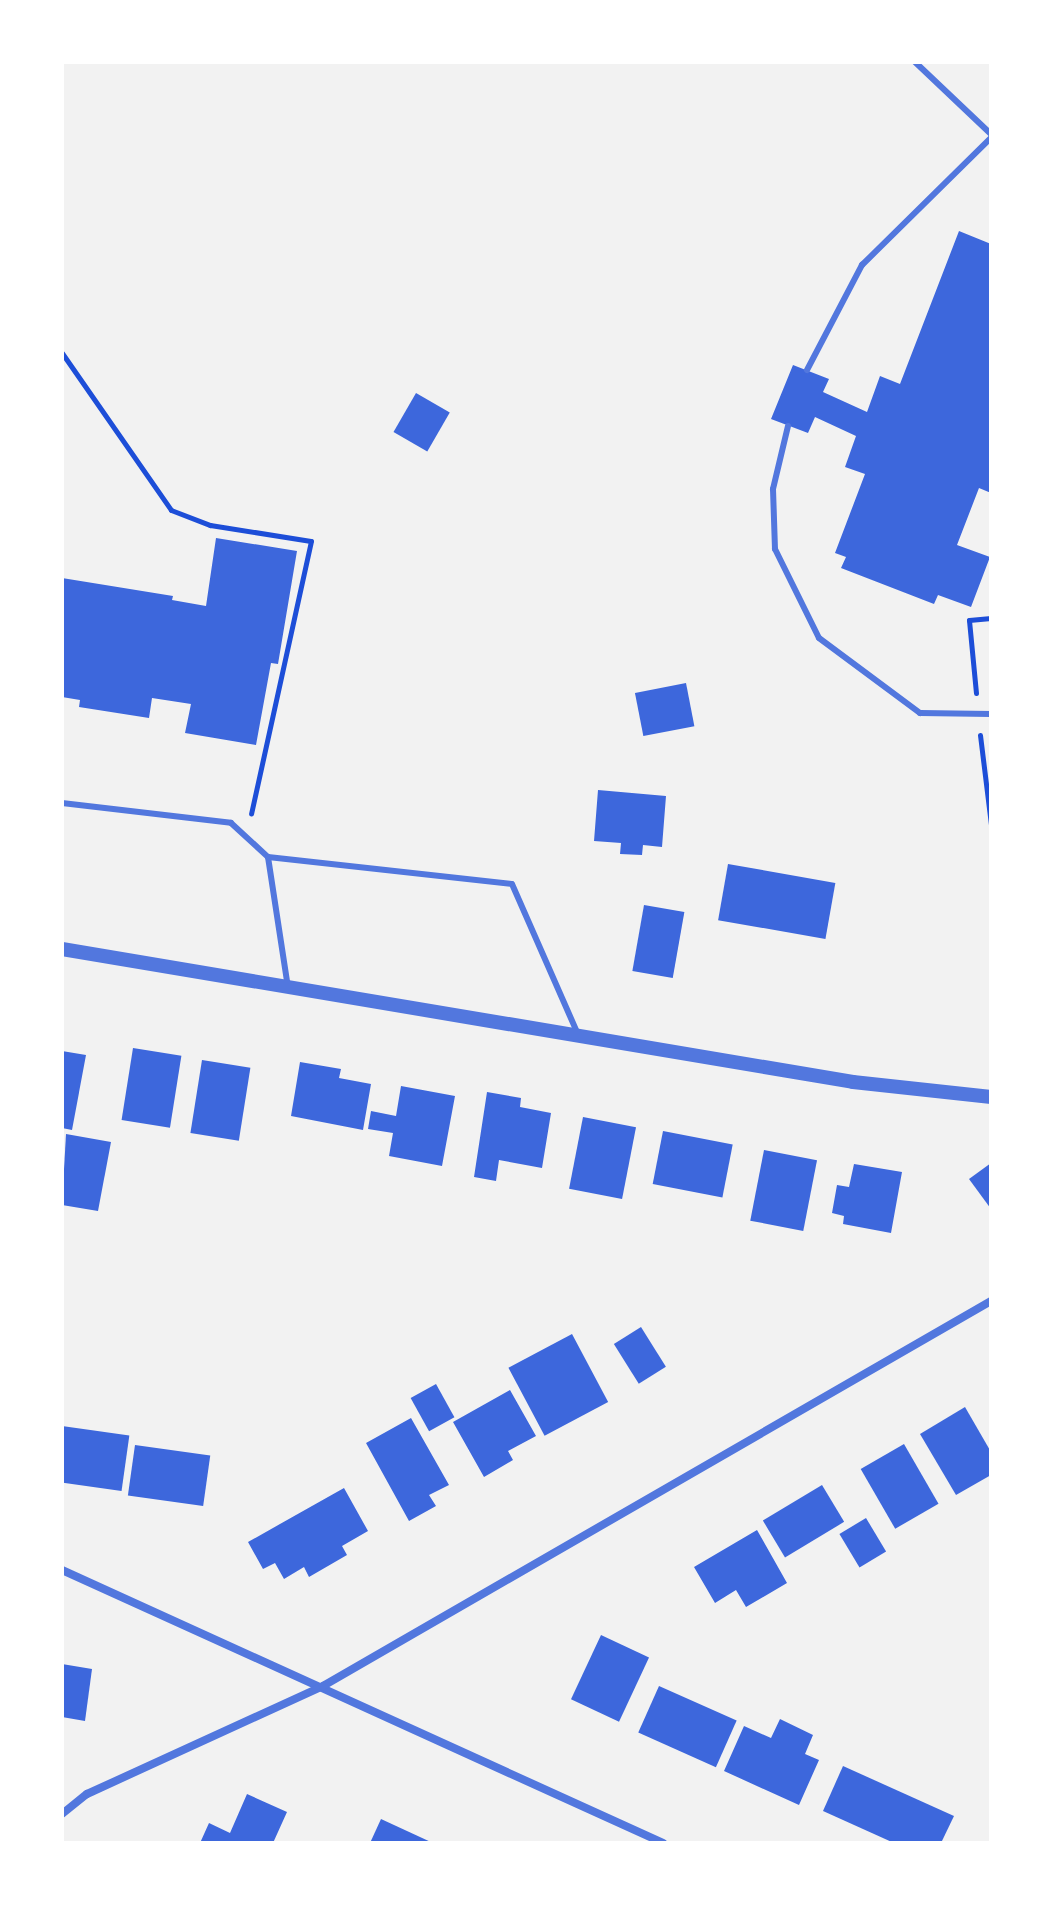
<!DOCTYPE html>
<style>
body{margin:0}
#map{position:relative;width:1053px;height:1905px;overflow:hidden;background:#f2f2f2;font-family:"Public Sans",sans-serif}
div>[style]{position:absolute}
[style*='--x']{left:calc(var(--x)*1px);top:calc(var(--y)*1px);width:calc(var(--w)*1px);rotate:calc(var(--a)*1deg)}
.building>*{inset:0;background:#3d67dc;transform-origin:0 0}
.path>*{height:5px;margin:-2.5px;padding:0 2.5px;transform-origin:2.5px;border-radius:2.5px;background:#1d4ed8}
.service>*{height:6px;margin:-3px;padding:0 3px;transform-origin:3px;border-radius:3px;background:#5277de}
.minor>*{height:8px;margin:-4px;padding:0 4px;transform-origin:4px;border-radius:4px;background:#5277de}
.tertiary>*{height:14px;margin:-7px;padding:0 7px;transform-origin:7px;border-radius:7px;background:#5277de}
span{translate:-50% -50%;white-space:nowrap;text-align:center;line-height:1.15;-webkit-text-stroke:6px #fff;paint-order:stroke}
.frame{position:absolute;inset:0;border:64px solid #fff;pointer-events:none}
</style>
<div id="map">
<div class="building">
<i style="clip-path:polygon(959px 231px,991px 244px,991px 493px,979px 488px,957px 545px,990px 557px,971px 607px,938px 595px,934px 604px,841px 568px,846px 557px,835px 553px,865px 474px,845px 467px,856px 436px,815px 417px,808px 433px,771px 419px,793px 365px,829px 379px,823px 392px,867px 412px,880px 376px,900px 384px)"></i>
<i style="left:416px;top:393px;width:39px;height:45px;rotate:30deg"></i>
<i style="clip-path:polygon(216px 538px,297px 551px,278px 664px,271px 663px,256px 745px,185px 733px,191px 704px,152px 698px,149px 718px,79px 707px,80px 700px,62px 697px,62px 578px,173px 596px,172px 600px,206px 606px)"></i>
<i style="left:686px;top:683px;width:44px;height:52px;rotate:79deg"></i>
<i style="clip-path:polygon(598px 790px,666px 796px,662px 847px,643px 845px,642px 855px,620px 854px,621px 843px,594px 841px)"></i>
<i style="left:728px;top:864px;width:109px;height:57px;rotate:10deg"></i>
<i style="left:644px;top:905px;width:41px;height:67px;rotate:10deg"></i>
<i style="left:133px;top:1048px;width:49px;height:73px;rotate:9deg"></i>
<i style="clip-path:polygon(62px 1051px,86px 1055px,72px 1130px,62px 1128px)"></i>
<i style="left:202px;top:1060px;width:49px;height:74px;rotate:9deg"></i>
<i style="clip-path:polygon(300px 1062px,341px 1069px,339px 1078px,371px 1084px,363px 1130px,291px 1116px)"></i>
<i style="clip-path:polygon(401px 1086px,455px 1096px,442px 1166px,389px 1156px,393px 1133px,368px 1129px,371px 1111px,396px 1116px)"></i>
<i style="clip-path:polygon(487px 1092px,521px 1098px,520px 1107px,551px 1113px,542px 1168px,499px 1160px,496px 1181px,474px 1177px)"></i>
<i style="left:583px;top:1117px;width:54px;height:73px;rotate:11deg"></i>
<i style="left:663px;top:1131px;width:71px;height:54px;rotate:11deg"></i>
<i style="clip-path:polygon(66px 1134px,111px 1142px,98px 1211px,62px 1205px)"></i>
<i style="left:764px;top:1150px;width:54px;height:72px;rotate:11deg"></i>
<i style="clip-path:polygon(991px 1163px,991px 1209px,969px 1179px)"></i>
<i style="clip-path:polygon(854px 1164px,902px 1172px,891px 1233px,843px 1224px,844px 1216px,832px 1213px,837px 1185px,849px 1187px)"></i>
<i style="left:641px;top:1327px;width:47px;height:32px;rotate:58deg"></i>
<i style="left:572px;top:1334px;width:77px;height:72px;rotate:62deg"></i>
<i style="left:436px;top:1384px;width:38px;height:29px;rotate:61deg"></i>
<i style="clip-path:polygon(510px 1390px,536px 1436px,508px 1451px,513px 1460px,484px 1477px,453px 1422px)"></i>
<i style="clip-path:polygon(965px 1407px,991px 1452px,991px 1475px,956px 1495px,920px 1434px)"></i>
<i style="clip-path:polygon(411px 1418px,449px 1485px,429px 1495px,436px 1506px,409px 1521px,366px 1443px)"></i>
<i style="left:62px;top:1426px;width:68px;height:56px;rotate:8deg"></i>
<i style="left:904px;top:1444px;width:69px;height:50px;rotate:60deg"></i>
<i style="left:135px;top:1445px;width:76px;height:51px;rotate:8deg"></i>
<i style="left:822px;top:1485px;width:43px;height:69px;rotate:59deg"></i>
<i style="clip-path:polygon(344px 1488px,368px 1531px,342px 1546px,347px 1555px,309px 1577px,304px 1567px,284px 1579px,275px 1563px,263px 1569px,248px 1542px)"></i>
<i style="left:866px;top:1518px;width:39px;height:31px;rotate:59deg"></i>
<i style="clip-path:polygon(757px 1530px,787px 1583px,746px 1607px,736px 1590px,715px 1603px,694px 1567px)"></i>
<i style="left:601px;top:1635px;width:53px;height:71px;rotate:25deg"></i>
<i style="clip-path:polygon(62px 1664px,92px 1669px,85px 1721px,62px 1717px)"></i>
<i style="left:659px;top:1686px;width:85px;height:51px;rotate:24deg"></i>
<i style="clip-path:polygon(780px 1719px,813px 1735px,805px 1754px,819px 1760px,799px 1805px,724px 1771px,744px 1726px,771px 1738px)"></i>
<i style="clip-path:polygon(843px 1766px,954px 1816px,941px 1843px,894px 1843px,823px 1811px)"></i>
<i style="clip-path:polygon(247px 1794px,287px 1812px,273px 1843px,200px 1843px,209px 1823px,230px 1833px)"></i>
<i style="clip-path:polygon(381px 1819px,433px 1843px,370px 1843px)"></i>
</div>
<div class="path">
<i style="--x:62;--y:353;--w:191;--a:55.2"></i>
<i style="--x:171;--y:510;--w:42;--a:21"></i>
<i style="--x:210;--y:525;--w:102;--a:9"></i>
<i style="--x:311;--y:541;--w:279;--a:102.4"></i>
<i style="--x:991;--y:493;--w:1;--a:90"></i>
<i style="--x:976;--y:693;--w:73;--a:-95.5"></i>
<i style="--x:969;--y:620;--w:22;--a:-5"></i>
<i style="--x:980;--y:735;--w:90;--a:83"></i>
</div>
<div class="service">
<i style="--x:915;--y:62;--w:105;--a:43.5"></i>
<i style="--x:807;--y:370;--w:119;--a:-62.4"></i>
<i style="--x:862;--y:265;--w:181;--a:-44.6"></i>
<i style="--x:788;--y:426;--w:65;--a:103.4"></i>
<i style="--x:773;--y:489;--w:60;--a:88.1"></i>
<i style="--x:775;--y:549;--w:99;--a:63.7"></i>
<i style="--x:819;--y:638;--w:126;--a:36.6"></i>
<i style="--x:920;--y:713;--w:71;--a:0.8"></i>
<i style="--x:62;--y:803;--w:170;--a:6.7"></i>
<i style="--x:231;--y:823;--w:50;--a:42.6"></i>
<i style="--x:268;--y:857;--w:132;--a:81.3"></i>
<i style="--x:268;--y:857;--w:245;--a:6.3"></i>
<i style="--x:512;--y:884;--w:162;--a:66.3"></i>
</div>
<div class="minor">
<i style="--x:62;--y:1570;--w:660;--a:24.43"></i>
<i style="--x:62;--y:1814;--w:32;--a:-39"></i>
<i style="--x:87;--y:1794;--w:260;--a:-24.6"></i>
<i style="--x:323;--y:1686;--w:771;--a:-29.96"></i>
</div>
<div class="tertiary">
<i style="--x:62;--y:949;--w:802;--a:9.54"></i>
<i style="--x:853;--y:1082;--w:139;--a:6.2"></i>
</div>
<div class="frame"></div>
</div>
